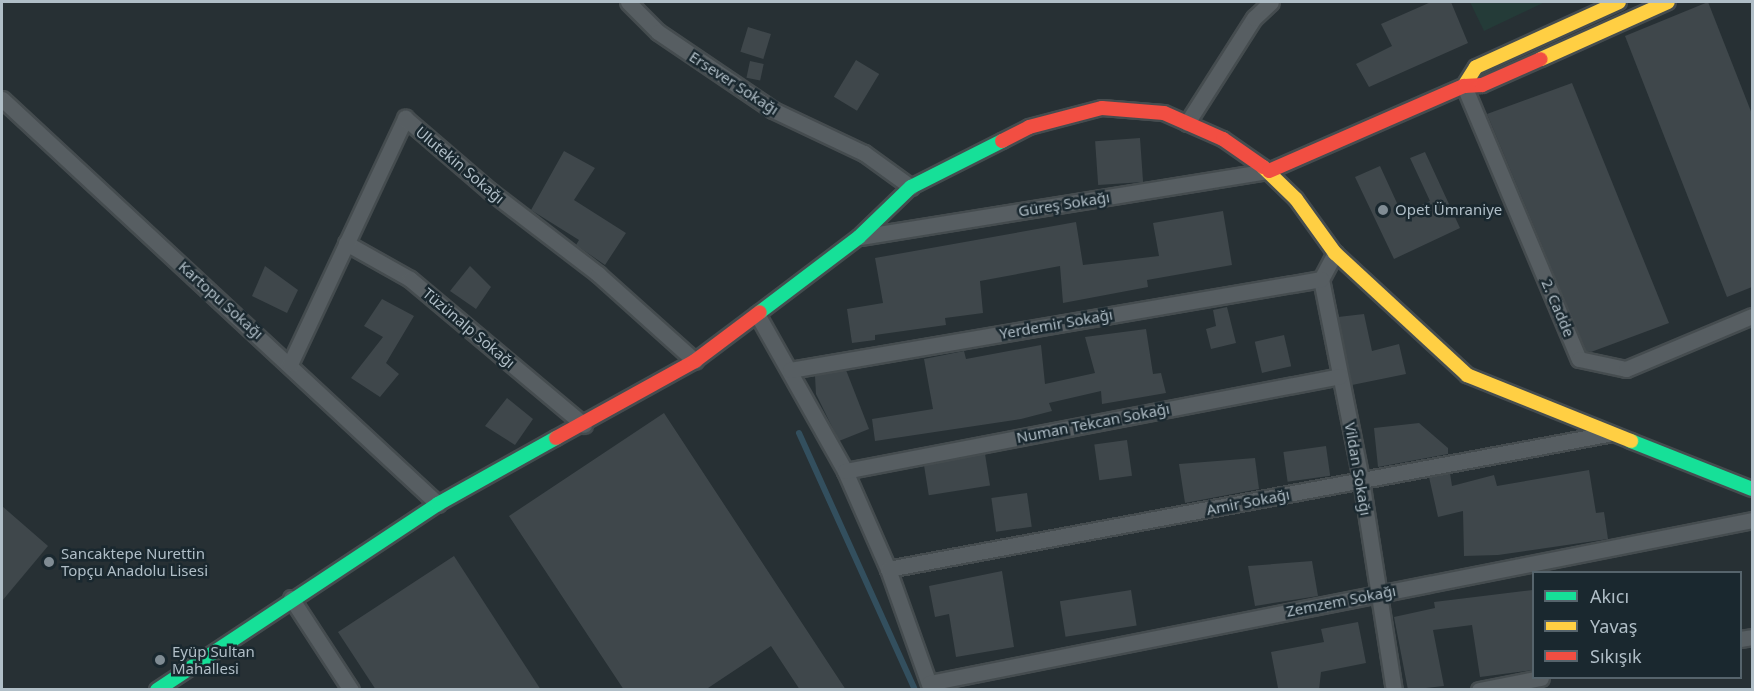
<!DOCTYPE html>
<meta charset="utf-8">
<style>
body{margin:0}
#map{position:relative;width:1754px;height:691px;overflow:hidden;background:#273034;font-family:"Noto Sans",sans-serif}
div>[style]{position:absolute}
[style*='--x']{left:calc(var(--x)*1px);top:calc(var(--y)*1px);width:calc(var(--w)*1px);rotate:calc(var(--a)*1deg)}
.green>*{inset:0;background:#243b38}
.stream>*{height:6px;margin:-3px;padding:0 3px;transform-origin:3px;border-radius:3px;background:#334f5e}
.building>*{inset:0;background:#3f474b;transform-origin:0 0}
.roads{filter:drop-shadow(2px 0 #454c4f) drop-shadow(-2px 0 #454c4f) drop-shadow(0 2px #454c4f) drop-shadow(0 -2px #454c4f)}
.street>*{height:15px;margin:-7.5px;padding:0 7.5px;transform-origin:7.5px;border-radius:7.5px;background:#575e62}
.fast>*{height:14px;margin:-7px;padding:0 7px;transform-origin:7px;border-radius:7px;background:#16e098}
.slow>*{height:14px;margin:-7px;padding:0 7px;transform-origin:7px;border-radius:7px;background:#ffcf43}
.jam>*{height:14px;margin:-7px;padding:0 7px;transform-origin:7px;border-radius:7px;background:#f24e42}
.dots>*{width:16px;height:16px;translate:-50% -50%;box-sizing:border-box;border:3px solid #1a282f;border-radius:50%}
span{translate:-50% -50%;white-space:nowrap;text-align:center;line-height:1.15;-webkit-text-stroke:5px #1a282f;paint-order:stroke}
.street-label{font-size:15px;color:#b0bec7}
.poi-label{font-size:15px;color:#b0bec7}
.left{translate:0 -50%;text-align:left}
.frame{position:absolute;inset:0;border:3px solid #b0bec7;pointer-events:none}
.legend{position:absolute;left:1532px;top:571px;width:210px;height:108px;box-sizing:border-box;background:#1a282f;border:2px solid #56646c;margin:0;padding:8px 10px;list-style:none;font-size:18px;color:#b0bec7}
.legend li{display:flex;align-items:center;gap:12px;height:30px}
.legend b{width:30px;border:2px solid #56646c}
</style>
<div id="map">
<div class="green">
<i style="clip-path:polygon(1470px 2px,1545px 2px,1484px 31px)"></i>
</div>
<div class="stream">
<i style="--x:799;--y:433;--w:282;--a:65.7"></i>
</div>
<div class="building">
<i style="clip-path:polygon(1431px 2px,1451px 2px,1468px 43px,1369px 87px,1356px 64px,1392px 46px,1381px 24px)"></i>
<i style="clip-path:polygon(1708px 2px,1752px 114px,1752px 287px,1727px 297px,1625px 36px)"></i>
<i style="left:748px;top:27px;width:24px;height:26px;rotate:17deg"></i>
<i style="left:856px;top:60px;width:27px;height:43px;rotate:31deg"></i>
<i style="left:750px;top:61px;width:14px;height:17px;rotate:12deg"></i>
<i style="clip-path:polygon(1572px 83px,1669px 323px,1591px 352px,1586px 351px,1487px 114px)"></i>
<i style="left:1140px;top:138px;width:44px;height:45px;rotate:86deg"></i>
<i style="clip-path:polygon(564px 151px,595px 168px,574px 200px,626px 233px,605px 265px,576px 245px,579px 240px,531px 210px)"></i>
<i style="clip-path:polygon(1425px 152px,1460px 228px,1394px 259px,1355px 177px,1380px 166px,1402px 214px,1430px 201px,1410px 158px)"></i>
<i style="clip-path:polygon(1223px 211px,1232px 265px,1147px 280px,1148px 287px,1063px 303px,1060px 266px,980px 281px,983px 313px,945px 318px,946px 325px,875px 335px,875px 340px,852px 343px,847px 309px,883px 303px,875px 258px,1076px 222px,1083px 265px,1159px 256px,1153px 223px)"></i>
<i style="clip-path:polygon(265px 266px,298px 290px,287px 313px,252px 296px)"></i>
<i style="clip-path:polygon(470px 266px,491px 287px,476px 309px,450px 291px)"></i>
<i style="clip-path:polygon(382px 299px,414px 316px,386px 363px,399px 374px,380px 397px,351px 378px,383px 337px,364px 326px)"></i>
<i style="clip-path:polygon(1227px 307px,1236px 343px,1211px 349px,1206px 329px,1216px 326px,1213px 310px)"></i>
<i style="clip-path:polygon(1364px 314px,1372px 351px,1399px 344px,1406px 374px,1352px 385px,1338px 317px)"></i>
<i style="clip-path:polygon(1146px 329px,1153px 374px,1161px 373px,1166px 393px,1102px 404px,1101px 391px,1049px 403px,1052px 411px,1021px 419px,875px 441px,872px 419px,933px 409px,924px 359px,964px 351px,966px 359px,1041px 345px,1045px 384px,1095px 373px,1085px 337px)"></i>
<i style="left:1284px;top:335px;width:32px;height:30px;rotate:77deg"></i>
<i style="clip-path:polygon(846px 370px,869px 429px,839px 441px,816px 394px,815px 376px)"></i>
<i style="clip-path:polygon(507px 398px,533px 419px,515px 445px,485px 426px)"></i>
<i style="clip-path:polygon(664px 413px,846px 690px,800px 690px,771px 646px,705px 690px,624px 690px,509px 516px)"></i>
<i style="clip-path:polygon(1419px 423px,1448px 448px,1448px 454px,1378px 467px,1374px 428px)"></i>
<i style="left:1127px;top:440px;width:36px;height:33px;rotate:82deg"></i>
<i style="left:1326px;top:446px;width:30px;height:43px;rotate:82deg"></i>
<i style="left:985px;top:454px;width:32px;height:62px;rotate:81deg"></i>
<i style="clip-path:polygon(1255px 458px,1259px 489px,1185px 503px,1179px 464px)"></i>
<i style="clip-path:polygon(1589px 470px,1596px 513px,1604px 512px,1608px 539px,1498px 555px,1464px 556px,1463px 511px,1438px 517px,1429px 477px,1450px 473px,1452px 486px,1494px 475px,1497px 486px)"></i>
<i style="left:1027px;top:493px;width:34px;height:36px;rotate:82deg"></i>
<i style="clip-path:polygon(2px 506px,48px 546px,2px 601px)"></i>
<i style="clip-path:polygon(454px 556px,541px 690px,376px 690px,338px 632px)"></i>
<i style="clip-path:polygon(1312px 561px,1318px 596px,1255px 606px,1248px 566px)"></i>
<i style="clip-path:polygon(1002px 571px,1014px 647px,956px 657px,949px 614px,935px 617px,929px 586px)"></i>
<i style="left:1131px;top:590px;width:36px;height:72px;rotate:81deg"></i>
<i style="clip-path:polygon(1533px 590px,1533px 670px,1480px 677px,1472px 625px,1433px 630px,1444px 686px,1408px 690px,1394px 617px,1435px 608px,1434px 602px)"></i>
<i style="clip-path:polygon(1358px 622px,1366px 663px,1321px 672px,1319px 690px,1278px 688px,1271px 652px,1324px 642px,1321px 629px)"></i>
</div>
<div class="roads">
<div class="street">
<i style="--x:628;--y:2;--w:42;--a:45"></i>
<i style="--x:658;--y:32;--w:139;--a:34.1"></i>
<i style="--x:773;--y:110;--w:101;--a:25.3"></i>
<i style="--x:864;--y:153;--w:58;--a:35.9"></i>
<i style="--x:1464;--y:86;--w:296;--a:67.2"></i>
<i style="--x:1579;--y:359;--w:48;--a:12"></i>
<i style="--x:1626;--y:369;--w:137;--a:-22.8"></i>
<i style="--x:2;--y:99;--w:595;--a:42.89"></i>
<i style="--x:1187;--y:123;--w:125;--a:-57.5"></i>
<i style="--x:1254;--y:18;--w:23;--a:-43"></i>
<i style="--x:860;--y:237;--w:414;--a:-9.2"></i>
<i style="--x:346;--y:243;--w:73;--a:29.4"></i>
<i style="--x:410;--y:279;--w:227;--a:40"></i>
<i style="--x:1335;--y:253;--w:30;--a:118"></i>
<i style="--x:1321;--y:279;--w:205;--a:78.7"></i>
<i style="--x:1361;--y:480;--w:213;--a:81.1"></i>
<i style="--x:757;--y:314;--w:180;--a:60.7"></i>
<i style="--x:845;--y:471;--w:107;--a:66.3"></i>
<i style="--x:888;--y:569;--w:128;--a:70.4"></i>
<i style="--x:290;--y:364;--w:272;--a:-64.9"></i>
<i style="--x:405;--y:118;--w:112;--a:40.7"></i>
<i style="--x:490;--y:191;--w:136;--a:37.5"></i>
<i style="--x:598;--y:274;--w:130;--a:41.9"></i>
<i style="--x:790;--y:370;--w:539;--a:-9.72"></i>
<i style="--x:845;--y:471;--w:504;--a:-10.86"></i>
<i style="--x:888;--y:569;--w:732;--a:-10.63"></i>
<i style="--x:291;--y:598;--w:110;--a:56.9"></i>
<i style="--x:1740;--y:639;--w:12;--a:-9"></i>
<i style="--x:929;--y:683;--w:839;--a:-11.2"></i>
<i style="--x:1479;--y:690;--w:63;--a:-11"></i>
</div>
<div class="fast">
<i style="--x:760;--y:312;--w:124;--a:-37.1"></i>
<i style="--x:859;--y:237;--w:72;--a:-43.9"></i>
<i style="--x:911;--y:187;--w:102;--a:-26.8"></i>
<i style="--x:1631;--y:441;--w:130;--a:21.6"></i>
<i style="--x:157;--y:690;--w:337;--a:-33.5"></i>
<i style="--x:438;--y:504;--w:135;--a:-29.2"></i>
</div>
<div class="slow">
<i style="--x:1541;--y:59;--w:139;--a:-24.2"></i>
<i style="--x:1464;--y:86;--w:22;--a:-58"></i>
<i style="--x:1476;--y:67;--w:157;--a:-24.4"></i>
<i style="--x:1263;--y:167;--w:46;--a:44.1"></i>
<i style="--x:1296;--y:199;--w:67;--a:54.2"></i>
<i style="--x:1335;--y:253;--w:180;--a:42.7"></i>
<i style="--x:1467;--y:375;--w:177;--a:21.9"></i>
</div>
<div class="jam">
<i style="--x:1002;--y:141;--w:30;--a:-27"></i>
<i style="--x:1029;--y:127;--w:75;--a:-14.6"></i>
<i style="--x:1102;--y:108;--w:62;--a:4.6"></i>
<i style="--x:1164;--y:113;--w:64;--a:23.8"></i>
<i style="--x:1223;--y:139;--w:49;--a:35"></i>
<i style="--x:1269;--y:171;--w:213;--a:-23.6"></i>
<i style="--x:1464;--y:86;--w:18;--a:-3"></i>
<i style="--x:1482;--y:85;--w:64;--a:-23.8"></i>
<i style="--x:556;--y:438;--w:159;--a:-29"></i>
<i style="--x:695;--y:361;--w:81;--a:-37"></i>
</div>
</div>
<div class="dots">
<i style="left:1383px;top:210px;background:#808c94"></i>
<i style="left:49px;top:562px;background:#808c94"></i>
<i style="left:160px;top:660px;background:#808c94"></i>
</div>
<div class="street-label">
<span style="left:734px;top:83px;rotate:33deg">Ersever Sokağı</span>
<span style="left:460px;top:165px;rotate:40deg">Ulutekin Sokağı</span>
<span style="left:1064px;top:204px;rotate:-9deg">Güreş Sokağı</span>
<span style="left:221px;top:300px;rotate:42deg">Kartopu Sokağı</span>
<span style="left:1558px;top:308px;rotate:67deg">2. Cadde</span>
<span style="left:1056px;top:324px;rotate:-10deg">Yerdemir Sokağı</span>
<span style="left:469px;top:328px;rotate:40deg">Tüzünalp Sokağı</span>
<span style="left:1093px;top:423px;rotate:-11deg">Numan Tekcan Sokağı</span>
<span style="left:1358px;top:469px;rotate:80deg">Vildan Sokağı</span>
<span style="left:1248px;top:502px;rotate:-11deg">Amir Sokağı</span>
<span style="left:1341px;top:601px;rotate:-11deg">Zemzem Sokağı</span>
</div>
<div class="poi-label">
<span class="left" style="left:1395px;top:210px">Opet Ümraniye</span>
<span class="left" style="left:61px;top:562px">Sancaktepe Nurettin<br>Topçu Anadolu Lisesi</span>
<span class="left" style="left:172px;top:660px">Eyüp Sultan<br>Mahallesi</span>
</div>
<div class="frame"></div>
<ul class="legend">
<li><b style="height:8px;background:#16e098"></b>Akıcı</li>
<li><b style="height:8px;background:#ffcf43"></b>Yavaş</li>
<li><b style="height:8px;background:#f24e42"></b>Sıkışık</li>
</ul>
</div>
